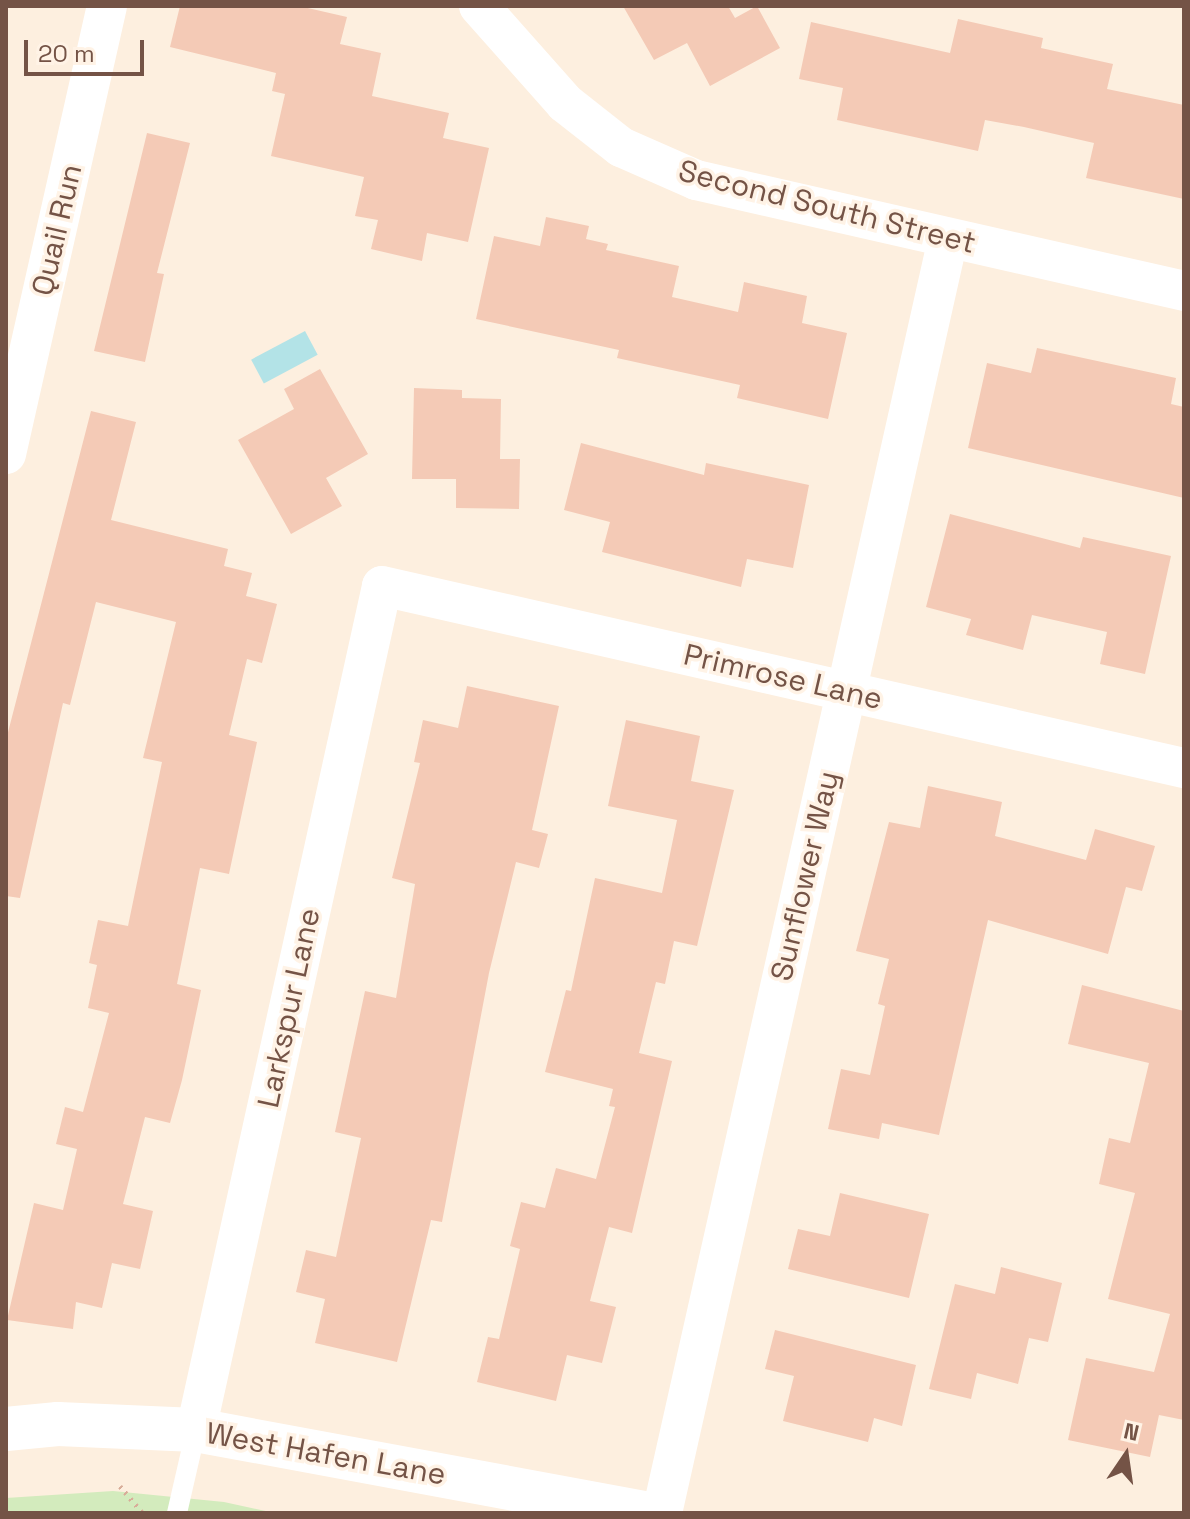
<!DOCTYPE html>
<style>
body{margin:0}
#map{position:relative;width:1190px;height:1519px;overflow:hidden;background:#fdefdf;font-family:"Space Grotesk",sans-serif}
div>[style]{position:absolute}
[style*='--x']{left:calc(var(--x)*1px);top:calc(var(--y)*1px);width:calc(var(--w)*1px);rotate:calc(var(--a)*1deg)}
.green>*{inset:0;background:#d3ebbd}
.water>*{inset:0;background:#b3e3e7;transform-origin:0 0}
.building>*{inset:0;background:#f4cab6}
.path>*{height:5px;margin-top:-2.5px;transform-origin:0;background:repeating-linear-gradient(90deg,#d8ad99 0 2px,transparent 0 8px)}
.lane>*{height:20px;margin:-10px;padding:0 10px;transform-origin:10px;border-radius:10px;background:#fff}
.street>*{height:40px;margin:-20px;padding:0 20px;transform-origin:20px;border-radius:20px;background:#fff}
.secondary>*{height:44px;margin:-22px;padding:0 22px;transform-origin:22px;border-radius:22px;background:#fff}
span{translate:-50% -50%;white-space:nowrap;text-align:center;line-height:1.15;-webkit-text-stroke:7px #fff3e6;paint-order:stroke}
.street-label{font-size:30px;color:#745346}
.frame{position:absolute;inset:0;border:8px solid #745346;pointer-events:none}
.north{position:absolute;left:1086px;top:1415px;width:80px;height:80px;-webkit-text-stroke:6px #fff3e6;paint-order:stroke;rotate:13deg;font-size:22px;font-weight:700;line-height:32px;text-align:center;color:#745346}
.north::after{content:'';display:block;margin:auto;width:28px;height:36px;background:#745346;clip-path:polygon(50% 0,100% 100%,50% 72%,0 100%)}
.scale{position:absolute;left:24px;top:40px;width:120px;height:36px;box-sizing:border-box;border:4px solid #745346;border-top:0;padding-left:10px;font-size:24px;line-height:28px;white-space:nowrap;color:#745346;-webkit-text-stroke:6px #fff3e6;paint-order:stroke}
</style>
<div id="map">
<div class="green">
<i style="clip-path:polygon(113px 1491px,224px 1502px,275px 1513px,6px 1513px,6px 1498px)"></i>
</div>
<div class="water">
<i style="left:305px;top:331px;width:27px;height:61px;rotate:62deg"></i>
</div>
<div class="building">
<i style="clip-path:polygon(180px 6px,299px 6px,347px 17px,340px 44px,381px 53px,372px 96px,449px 113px,443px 138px,489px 148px,468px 242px,427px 233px,422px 261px,371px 249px,378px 220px,355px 216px,364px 177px,271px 156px,285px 94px,272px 91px,276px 73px,170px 47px)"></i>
<i style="clip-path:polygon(623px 6px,728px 6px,735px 18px,757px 6px,780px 48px,710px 86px,687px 43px,654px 60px)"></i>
<i style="clip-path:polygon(958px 19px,1043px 38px,1041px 48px,1113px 64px,1107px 89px,1184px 105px,1184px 199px,1086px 178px,1094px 143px,1024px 127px,985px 120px,978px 151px,837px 120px,843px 88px,799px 79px,811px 22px,950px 53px)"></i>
<i style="clip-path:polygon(147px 133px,190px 143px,157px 273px,164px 274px,145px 362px,94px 351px)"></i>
<i style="clip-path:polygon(546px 217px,589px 226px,586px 239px,608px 244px,606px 250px,679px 266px,672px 297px,738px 312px,744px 282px,807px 296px,802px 323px,847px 333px,828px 419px,737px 398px,740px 385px,617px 358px,619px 350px,476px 319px,494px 236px,540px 246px)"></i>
<i style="clip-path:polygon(1037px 348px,1176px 378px,1171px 404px,1184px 407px,1184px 498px,968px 448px,987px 363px,1031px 373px)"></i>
<i style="clip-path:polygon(320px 369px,368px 454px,326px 478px,342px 506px,291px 534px,238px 440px,294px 409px,284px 389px)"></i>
<i style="clip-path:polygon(414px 388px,462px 390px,462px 398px,501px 399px,500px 459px,520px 459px,519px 509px,456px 508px,456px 479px,412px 479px)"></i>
<i style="clip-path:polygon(91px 411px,136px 422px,111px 520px,228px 549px,224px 566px,252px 573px,246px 596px,277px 604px,262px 663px,247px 659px,229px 735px,257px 742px,229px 874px,200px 868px,186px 939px,177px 984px,201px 990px,182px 1080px,170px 1123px,145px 1117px,123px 1204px,153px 1211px,140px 1269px,112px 1263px,102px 1308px,76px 1302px,73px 1329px,7px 1320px,34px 1203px,63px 1210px,77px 1149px,56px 1144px,65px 1107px,83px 1112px,109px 1013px,88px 1008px,97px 965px,89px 963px,98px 920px,128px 926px,162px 762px,143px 758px,176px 622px,96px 602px,70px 705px,63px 703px,20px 898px,6px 896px,6px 740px)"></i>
<i style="clip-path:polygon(581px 443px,704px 475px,706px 463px,809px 485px,793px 568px,747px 559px,741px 587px,602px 552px,610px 522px,564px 510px)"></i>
<i style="clip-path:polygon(950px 514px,1080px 548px,1083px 537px,1171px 556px,1145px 674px,1100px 664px,1107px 632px,1032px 615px,1023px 650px,966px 635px,971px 619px,926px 607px)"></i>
<i style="clip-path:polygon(467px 686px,559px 706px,532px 830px,548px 834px,539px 868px,516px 862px,489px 973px,442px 1222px,431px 1220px,397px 1362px,315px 1343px,325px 1299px,296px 1292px,306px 1250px,336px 1257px,361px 1138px,335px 1132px,365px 991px,396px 998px,415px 884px,392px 878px,420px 763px,414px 762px,423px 720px,458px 728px)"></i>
<i style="clip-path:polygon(626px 720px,700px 736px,691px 781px,734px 790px,697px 946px,674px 941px,665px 984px,656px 982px,639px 1053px,672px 1061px,632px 1233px,609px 1227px,590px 1301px,616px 1307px,602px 1363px,567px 1355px,556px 1401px,477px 1382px,488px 1337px,499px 1339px,520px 1249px,510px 1246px,521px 1202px,545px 1208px,556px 1168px,596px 1179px,615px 1107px,609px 1106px,613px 1089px,545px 1072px,566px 990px,571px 991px,595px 878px,662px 893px,677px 820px,608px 806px)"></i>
<i style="clip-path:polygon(928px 786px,1002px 802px,995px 836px,1086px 860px,1095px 829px,1155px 846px,1142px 891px,1126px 887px,1108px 954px,988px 920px,939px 1135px,882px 1123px,879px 1139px,828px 1129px,841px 1069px,870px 1075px,885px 1006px,878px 1004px,889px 959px,856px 951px,889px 822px,920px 828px)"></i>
<i style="clip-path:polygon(1082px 985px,1184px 1011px,1184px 1420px,1159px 1415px,1150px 1457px,1068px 1440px,1086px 1358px,1154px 1372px,1170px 1314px,1108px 1299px,1135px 1193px,1099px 1184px,1109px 1138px,1130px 1143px,1149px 1063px,1068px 1044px)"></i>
<i style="clip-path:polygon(840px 1193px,929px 1214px,909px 1298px,788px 1269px,798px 1229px,830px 1236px)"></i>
<i style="clip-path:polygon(1001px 1267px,1062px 1283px,1048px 1342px,1029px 1338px,1018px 1384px,977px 1373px,971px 1399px,929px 1389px,955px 1284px,995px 1294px)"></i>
<i style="clip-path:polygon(775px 1330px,916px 1365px,902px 1426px,874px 1418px,868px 1442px,783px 1421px,794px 1376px,765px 1369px)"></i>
</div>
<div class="path">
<i style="--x:120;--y:1486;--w:35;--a:50"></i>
</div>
<div class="lane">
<i style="--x:177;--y:1513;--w:85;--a:-77.1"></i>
</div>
<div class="street">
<i style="--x:479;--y:6;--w:130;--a:48.4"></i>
<i style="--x:565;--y:103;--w:71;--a:38.2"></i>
<i style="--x:621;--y:147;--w:82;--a:23.7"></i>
<i style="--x:696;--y:180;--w:500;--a:12.81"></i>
<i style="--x:6;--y:454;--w:459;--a:-77.3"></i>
<i style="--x:196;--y:1430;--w:864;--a:-77.57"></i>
<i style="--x:382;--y:586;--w:822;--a:12.79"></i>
<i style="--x:662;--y:1513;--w:1306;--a:-77.35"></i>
</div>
<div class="secondary">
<i style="--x:6;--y:1429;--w:52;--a:-5.5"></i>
<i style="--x:58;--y:1424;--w:138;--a:2.5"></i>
<i style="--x:196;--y:1430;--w:455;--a:10.5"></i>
</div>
<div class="street-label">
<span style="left:827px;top:207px;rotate:14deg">Second South Street</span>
<span style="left:57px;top:230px;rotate:-77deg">Quail Run</span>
<span style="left:783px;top:677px;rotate:13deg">Primrose Lane</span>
<span style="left:805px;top:876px;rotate:-77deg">Sunflower Way</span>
<span style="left:289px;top:1008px;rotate:-78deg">Larkspur Lane</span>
<span style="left:326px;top:1454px;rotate:10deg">West Hafen Lane</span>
</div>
<div class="frame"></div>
<div class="north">N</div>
<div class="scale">20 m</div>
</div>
